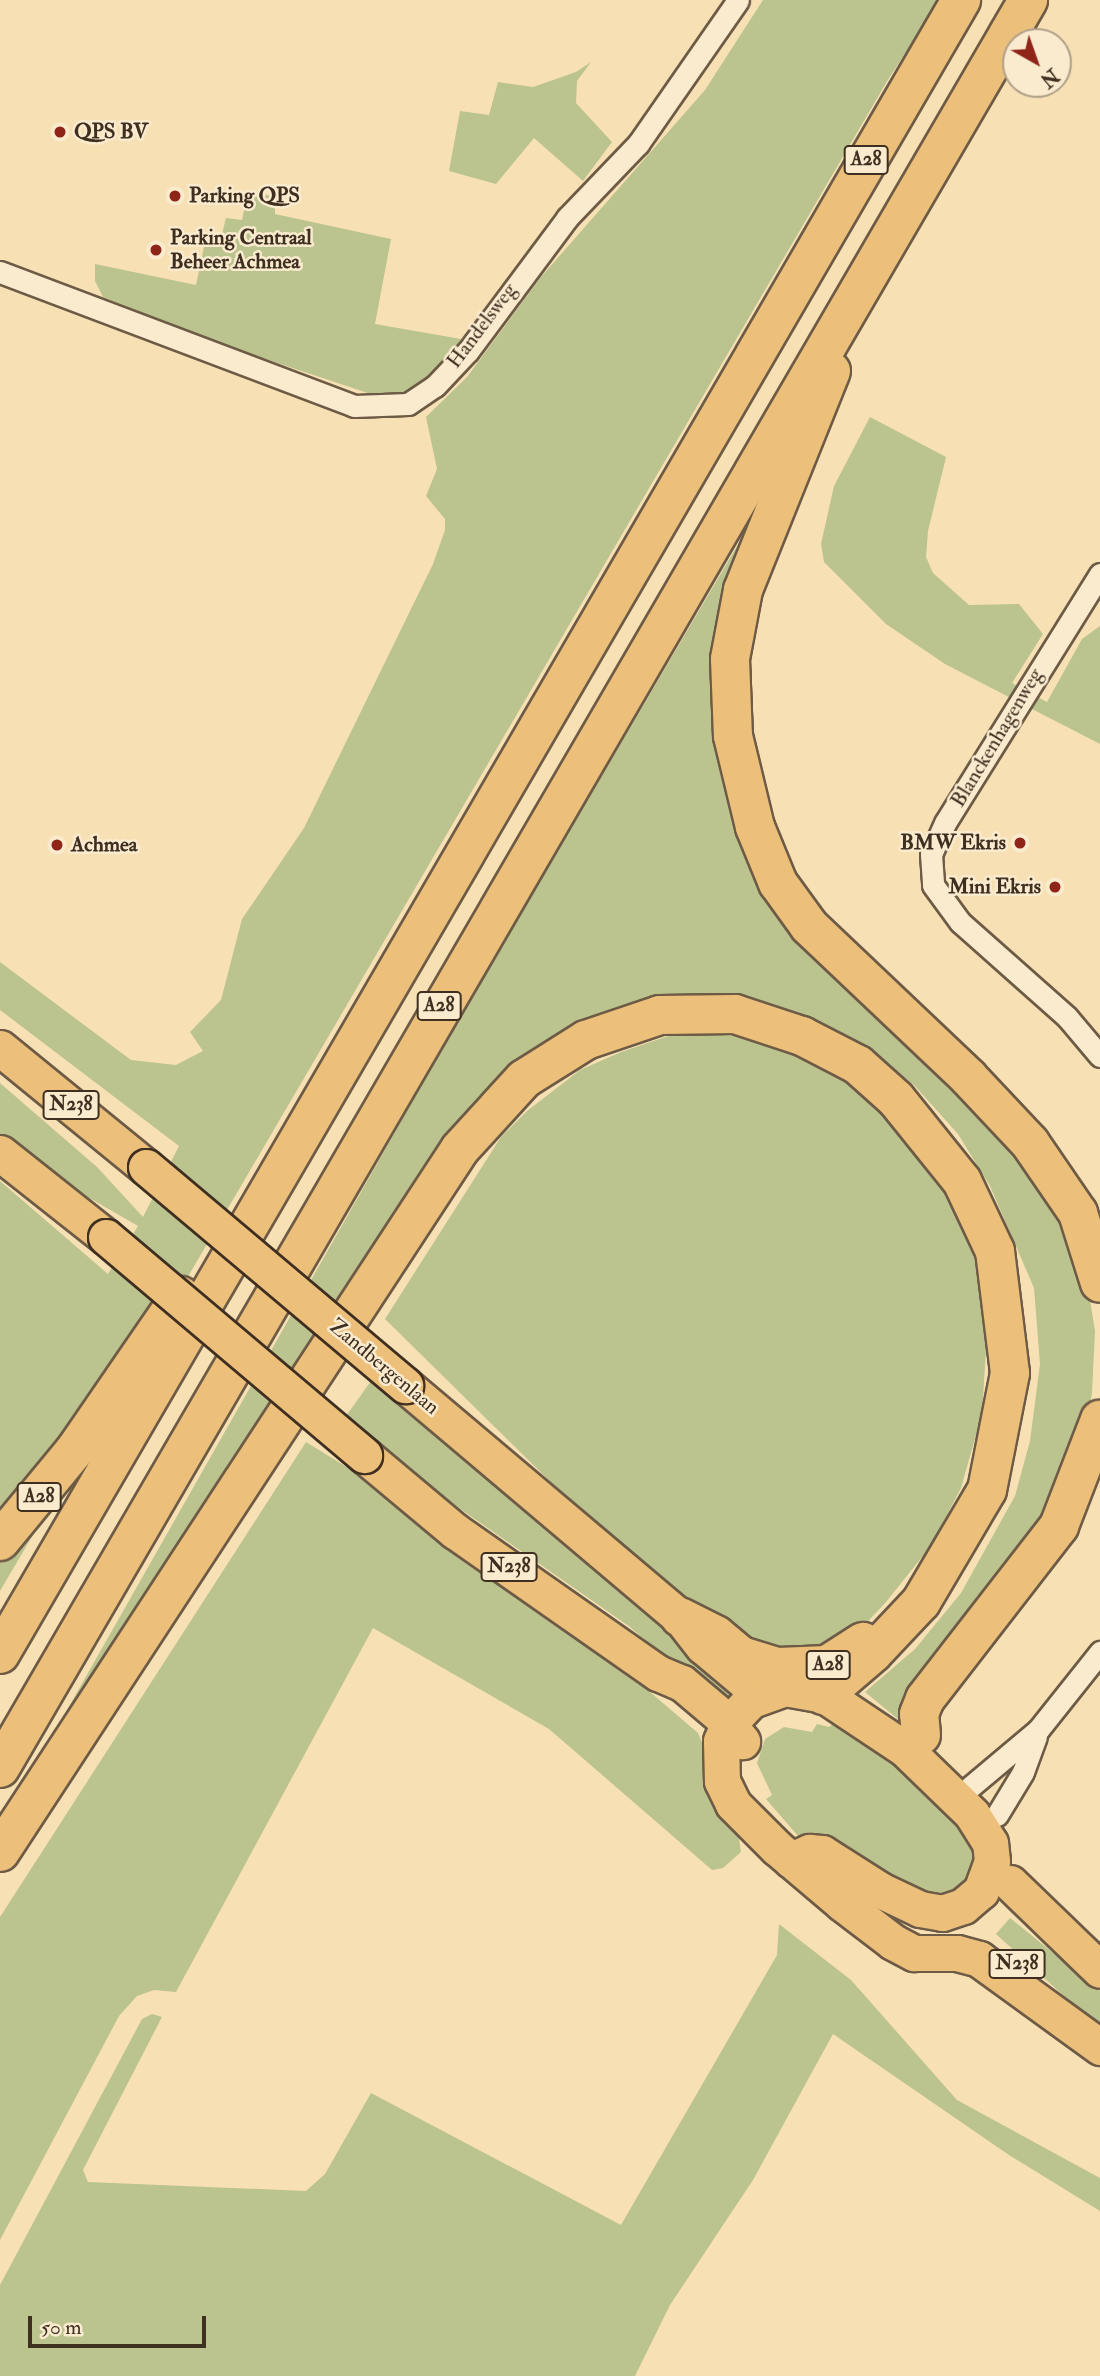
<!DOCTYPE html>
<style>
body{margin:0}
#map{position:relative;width:1100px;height:2376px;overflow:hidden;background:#f8e0b5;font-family:"IM FELL Double Pica",serif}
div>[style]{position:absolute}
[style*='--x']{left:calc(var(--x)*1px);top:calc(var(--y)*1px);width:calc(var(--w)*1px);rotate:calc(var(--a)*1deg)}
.green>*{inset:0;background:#bbc38f}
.roads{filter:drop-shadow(2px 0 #6d5b46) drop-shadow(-2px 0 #6d5b46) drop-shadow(0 2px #6d5b46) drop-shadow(0 -2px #6d5b46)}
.minor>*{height:21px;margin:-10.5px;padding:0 10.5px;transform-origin:10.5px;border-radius:10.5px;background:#faebcf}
.primary>*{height:35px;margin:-17.5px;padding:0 17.5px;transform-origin:17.5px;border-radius:17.5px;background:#ecc07a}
.motorway>*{height:38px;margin:-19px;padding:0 19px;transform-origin:19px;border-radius:19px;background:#ecc07a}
.bridges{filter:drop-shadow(2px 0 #3f2f21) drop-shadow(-2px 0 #3f2f21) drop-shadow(0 2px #3f2f21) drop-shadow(0 -2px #3f2f21)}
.primary-bridge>*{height:35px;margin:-17.5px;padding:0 17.5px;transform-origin:17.5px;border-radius:17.5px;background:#ecc07a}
.dots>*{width:19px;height:19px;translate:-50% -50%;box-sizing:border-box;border:4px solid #faebcf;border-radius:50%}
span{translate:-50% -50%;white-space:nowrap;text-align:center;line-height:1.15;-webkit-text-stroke:5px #faebcf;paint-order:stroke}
.shield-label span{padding:2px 5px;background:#faebcf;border:2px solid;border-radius:5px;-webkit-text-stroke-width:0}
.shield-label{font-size:19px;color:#3f2f21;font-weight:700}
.poi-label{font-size:21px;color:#3f2f21;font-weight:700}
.left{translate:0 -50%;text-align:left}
.right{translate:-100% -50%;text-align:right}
.street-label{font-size:21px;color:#3f2f21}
.north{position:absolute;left:1002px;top:28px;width:70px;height:70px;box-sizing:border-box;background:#faebcf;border:2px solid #afa089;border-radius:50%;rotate:140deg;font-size:19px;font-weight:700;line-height:28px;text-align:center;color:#3f2f21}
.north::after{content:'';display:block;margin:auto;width:24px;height:32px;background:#8f2418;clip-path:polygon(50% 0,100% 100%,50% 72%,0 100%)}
.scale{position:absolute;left:28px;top:2316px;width:178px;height:32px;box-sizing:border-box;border:4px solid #3f2f21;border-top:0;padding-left:9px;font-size:21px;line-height:24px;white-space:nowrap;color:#3f2f21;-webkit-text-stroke:5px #faebcf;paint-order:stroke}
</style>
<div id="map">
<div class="green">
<i style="clip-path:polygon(763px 0,940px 0,889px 78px,162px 1321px,0 1511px,0 1181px,108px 1274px,138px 1226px,60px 1181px,0 1137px,0 1083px,97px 1167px,143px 1217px,179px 1146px,0 1010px,0 962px,131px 1060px,176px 1065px,203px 1051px,190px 1032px,221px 1000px,242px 919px,304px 828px,433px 564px,445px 530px,445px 519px,426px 496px,437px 469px,426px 417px,467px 377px,541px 277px,705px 90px)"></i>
<i style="clip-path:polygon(591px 62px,577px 81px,576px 103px,612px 142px,583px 181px,534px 138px,496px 184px,449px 171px,460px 111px,489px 115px,498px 82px,533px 87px,576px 72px)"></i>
<i style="clip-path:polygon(248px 191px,275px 197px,275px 214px,391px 239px,375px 324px,461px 339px,431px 379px,398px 403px,217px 343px,103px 297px,95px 281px,95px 264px,196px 285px,207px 232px,222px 234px,226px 218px,242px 220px)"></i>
<i style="clip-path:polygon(870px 417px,946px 457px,928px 531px,926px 557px,933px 573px,969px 605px,1019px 604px,1043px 634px,1012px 683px,1047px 702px,1082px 639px,1100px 626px,1100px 744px,945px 664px,886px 624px,824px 562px,821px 544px,834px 486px)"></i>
<i style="clip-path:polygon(777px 478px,733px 617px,775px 871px,1012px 1116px,1086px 1276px,1095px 1331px,1092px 1393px,1083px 1441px,1059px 1497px,905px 1725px,865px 1692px,915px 1649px,961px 1593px,1015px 1496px,1030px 1441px,1040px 1364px,1034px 1288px,990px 1186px,958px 1134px,914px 1085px,872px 1052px,752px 1006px,553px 1050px,0 1828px,462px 1014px)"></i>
<i style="clip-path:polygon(721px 1034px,774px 1044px,870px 1085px,973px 1227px,988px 1318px,982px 1414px,961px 1488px,930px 1547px,886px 1602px,859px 1631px,817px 1654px,741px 1642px,580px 1511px,385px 1319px,501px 1137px,527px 1111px,580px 1070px,621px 1052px,671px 1035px)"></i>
<i style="clip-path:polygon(371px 1381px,739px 1689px,723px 1707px,630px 1627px,449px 1501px,346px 1416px)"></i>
<i style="clip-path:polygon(306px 1442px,366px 1479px,581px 1633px,698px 1733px,737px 1826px,741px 1852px,723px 1868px,712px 1870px,549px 1729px,373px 1628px,176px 1992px,154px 1990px,137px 1996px,119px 2016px,0 2240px,0 1917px)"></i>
<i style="clip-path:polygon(40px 1523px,0 1591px,0 1559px)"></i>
<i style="clip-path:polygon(845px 1715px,964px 1824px,958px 1827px,973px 1850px,974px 1865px,965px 1884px,950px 1894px,917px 1890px,810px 1832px,798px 1836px,766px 1799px,772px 1795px,757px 1763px,765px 1739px,784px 1727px,812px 1732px,817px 1724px,829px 1727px)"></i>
<i style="clip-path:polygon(1010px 1918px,1100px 1991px,1100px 2029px,996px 1934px)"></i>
<i style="clip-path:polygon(779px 1924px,851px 1980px,957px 2100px,1100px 2178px,1100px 2211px,1009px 2155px,833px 2034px,753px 2180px,670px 2305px,635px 2376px,0 2376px,0 2285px,142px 2019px,152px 2014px,162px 2017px,83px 2170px,88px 2182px,306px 2191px,325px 2174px,371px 2093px,621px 2225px,777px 1955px)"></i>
</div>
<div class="roads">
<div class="minor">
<i style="--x:0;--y:272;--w:379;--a:20.7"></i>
<i style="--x:354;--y:406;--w:54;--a:-2.1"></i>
<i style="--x:408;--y:404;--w:32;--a:-34"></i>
<i style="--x:435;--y:386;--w:48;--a:-46.7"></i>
<i style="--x:468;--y:351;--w:166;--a:-53.3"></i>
<i style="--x:567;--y:218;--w:103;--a:-46.2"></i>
<i style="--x:638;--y:144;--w:175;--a:-55.2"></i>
<i style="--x:1100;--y:574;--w:293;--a:121.9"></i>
<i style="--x:945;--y:823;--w:34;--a:114"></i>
<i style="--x:931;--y:854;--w:31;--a:86"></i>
<i style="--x:933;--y:885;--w:46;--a:53.9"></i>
<i style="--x:960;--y:922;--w:143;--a:41.6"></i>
<i style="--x:1067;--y:1017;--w:51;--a:49.8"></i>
<i style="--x:970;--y:1787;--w:89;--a:-40"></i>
<i style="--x:1038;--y:1730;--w:100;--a:-51.5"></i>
<i style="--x:997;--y:1815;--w:50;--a:-58.8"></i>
<i style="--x:1023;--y:1772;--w:38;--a:-70"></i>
</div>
<div class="primary">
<i style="--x:0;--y:1048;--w:188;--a:39.2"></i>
<i style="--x:0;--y:1153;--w:135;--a:38.4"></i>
<i style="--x:405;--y:1385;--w:360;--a:40.2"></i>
<i style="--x:680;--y:1617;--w:37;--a:52"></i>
<i style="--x:703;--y:1646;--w:75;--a:40.1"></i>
<i style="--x:364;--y:1455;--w:119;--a:39.9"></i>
<i style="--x:455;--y:1531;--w:248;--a:35"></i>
<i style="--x:658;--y:1673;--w:26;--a:23"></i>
<i style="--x:682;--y:1683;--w:51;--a:40.2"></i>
<i style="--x:721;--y:1716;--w:33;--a:50"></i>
<i style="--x:791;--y:1860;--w:20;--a:-24"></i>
<i style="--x:809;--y:1852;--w:13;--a:4"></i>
<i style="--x:822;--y:1853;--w:69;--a:32.5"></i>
<i style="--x:880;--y:1890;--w:44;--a:25.4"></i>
<i style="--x:920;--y:1909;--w:22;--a:10"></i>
<i style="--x:942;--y:1913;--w:22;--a:-18"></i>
<i style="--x:963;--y:1906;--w:23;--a:-40"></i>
<i style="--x:981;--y:1891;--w:32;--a:-70"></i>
<i style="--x:992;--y:1861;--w:18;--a:-96"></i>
<i style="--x:990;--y:1843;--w:34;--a:-122"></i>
<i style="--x:972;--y:1814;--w:93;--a:-135.9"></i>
<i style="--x:905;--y:1749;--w:97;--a:-146.3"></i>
<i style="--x:824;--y:1695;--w:40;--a:-170"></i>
<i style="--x:785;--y:1688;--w:37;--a:160"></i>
<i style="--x:750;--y:1701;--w:33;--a:133"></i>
<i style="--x:728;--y:1725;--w:17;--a:114"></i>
<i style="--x:721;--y:1741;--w:40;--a:88.6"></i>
<i style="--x:722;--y:1781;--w:25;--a:64"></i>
<i style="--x:733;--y:1804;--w:62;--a:45"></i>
<i style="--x:777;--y:1848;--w:85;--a:40.2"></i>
<i style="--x:842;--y:1903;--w:64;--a:37.4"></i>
<i style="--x:893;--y:1942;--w:24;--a:28"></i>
<i style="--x:914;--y:1953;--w:43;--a:0"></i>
<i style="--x:957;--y:1953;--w:23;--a:15"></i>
<i style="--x:979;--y:1959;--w:150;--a:36"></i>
<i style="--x:1010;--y:1883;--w:125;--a:44"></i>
</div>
<div class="motorway">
<i style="--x:831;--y:371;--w:236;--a:111.9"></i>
<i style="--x:743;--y:590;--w:70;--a:100.7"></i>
<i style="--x:730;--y:659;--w:77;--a:87.8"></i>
<i style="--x:733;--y:736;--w:94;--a:76.4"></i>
<i style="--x:755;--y:827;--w:61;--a:67.7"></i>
<i style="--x:778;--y:883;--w:53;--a:54.2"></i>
<i style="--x:809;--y:926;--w:219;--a:43.5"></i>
<i style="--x:968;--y:1077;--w:91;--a:46.8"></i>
<i style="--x:1030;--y:1143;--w:85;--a:55.6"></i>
<i style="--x:1078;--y:1213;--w:73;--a:72.6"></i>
<i style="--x:0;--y:1541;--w:118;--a:-50.5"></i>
<i style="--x:75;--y:1450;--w:187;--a:-55.5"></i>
<i style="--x:680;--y:1617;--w:40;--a:26.6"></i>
<i style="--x:716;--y:1635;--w:33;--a:40"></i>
<i style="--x:741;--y:1656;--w:39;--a:17"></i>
<i style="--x:778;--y:1667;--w:49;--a:-2.3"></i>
<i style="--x:827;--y:1665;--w:43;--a:-32.6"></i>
<i style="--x:0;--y:1654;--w:1913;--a:-59.84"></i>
<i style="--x:921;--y:1735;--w:21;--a:-95"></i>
<i style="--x:919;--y:1714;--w:16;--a:-68"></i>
<i style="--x:925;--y:1699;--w:219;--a:-52.2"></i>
<i style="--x:1059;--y:1526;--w:114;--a:-68.9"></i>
<i style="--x:0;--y:1768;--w:2045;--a:-59.82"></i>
<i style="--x:0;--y:1852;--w:840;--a:-56.8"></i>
<i style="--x:460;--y:1149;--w:95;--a:-47.6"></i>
<i style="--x:524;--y:1079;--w:73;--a:-32.2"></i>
<i style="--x:586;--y:1040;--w:78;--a:-18.7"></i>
<i style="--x:660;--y:1015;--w:75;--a:-0.8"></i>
<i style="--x:735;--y:1014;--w:71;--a:18.2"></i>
<i style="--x:802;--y:1036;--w:63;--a:27.4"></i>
<i style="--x:858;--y:1065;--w:51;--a:41.8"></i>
<i style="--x:896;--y:1099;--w:105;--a:51.2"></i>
<i style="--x:962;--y:1181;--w:77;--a:64.8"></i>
<i style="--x:995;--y:1251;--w:123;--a:83"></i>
<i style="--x:1010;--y:1373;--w:119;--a:101.1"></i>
<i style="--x:987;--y:1490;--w:130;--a:120.5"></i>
<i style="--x:921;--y:1602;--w:70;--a:133.3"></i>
<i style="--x:873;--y:1653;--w:65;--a:139.4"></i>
</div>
</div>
<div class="bridges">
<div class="primary-bridge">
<i style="--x:146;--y:1167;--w:339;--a:40.1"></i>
<i style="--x:106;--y:1237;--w:338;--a:40.2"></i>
</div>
</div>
<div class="dots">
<i style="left:60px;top:132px;background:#8f2418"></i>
<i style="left:175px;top:196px;background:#8f2418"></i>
<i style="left:156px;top:250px;background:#8f2418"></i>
<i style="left:1020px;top:843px;background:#8f2418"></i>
<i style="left:57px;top:845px;background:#8f2418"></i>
<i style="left:1055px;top:887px;background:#8f2418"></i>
</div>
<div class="shield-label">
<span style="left:866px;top:160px">A28</span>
<span style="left:439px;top:1006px">A28</span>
<span style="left:71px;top:1105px">N238</span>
<span style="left:39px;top:1497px">A28</span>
<span style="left:509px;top:1567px">N238</span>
<span style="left:828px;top:1665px">A28</span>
<span style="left:1017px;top:1964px">N238</span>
</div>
<div class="poi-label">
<span class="left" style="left:74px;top:132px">QPS BV</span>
<span class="left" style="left:189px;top:196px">Parking QPS</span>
<span class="left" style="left:170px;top:250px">Parking Centraal<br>Beheer Achmea</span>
<span class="right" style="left:1006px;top:843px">BMW Ekris</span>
<span class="left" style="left:71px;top:845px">Achmea</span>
<span class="right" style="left:1041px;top:887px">Mini Ekris</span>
</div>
<div class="street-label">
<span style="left:482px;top:326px;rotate:-53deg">Handelsweg</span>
<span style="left:997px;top:738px;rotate:-59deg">Blanckenhagenweg</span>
<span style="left:384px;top:1367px;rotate:40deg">Zandbergenlaan</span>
</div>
<div class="north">N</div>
<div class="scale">50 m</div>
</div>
